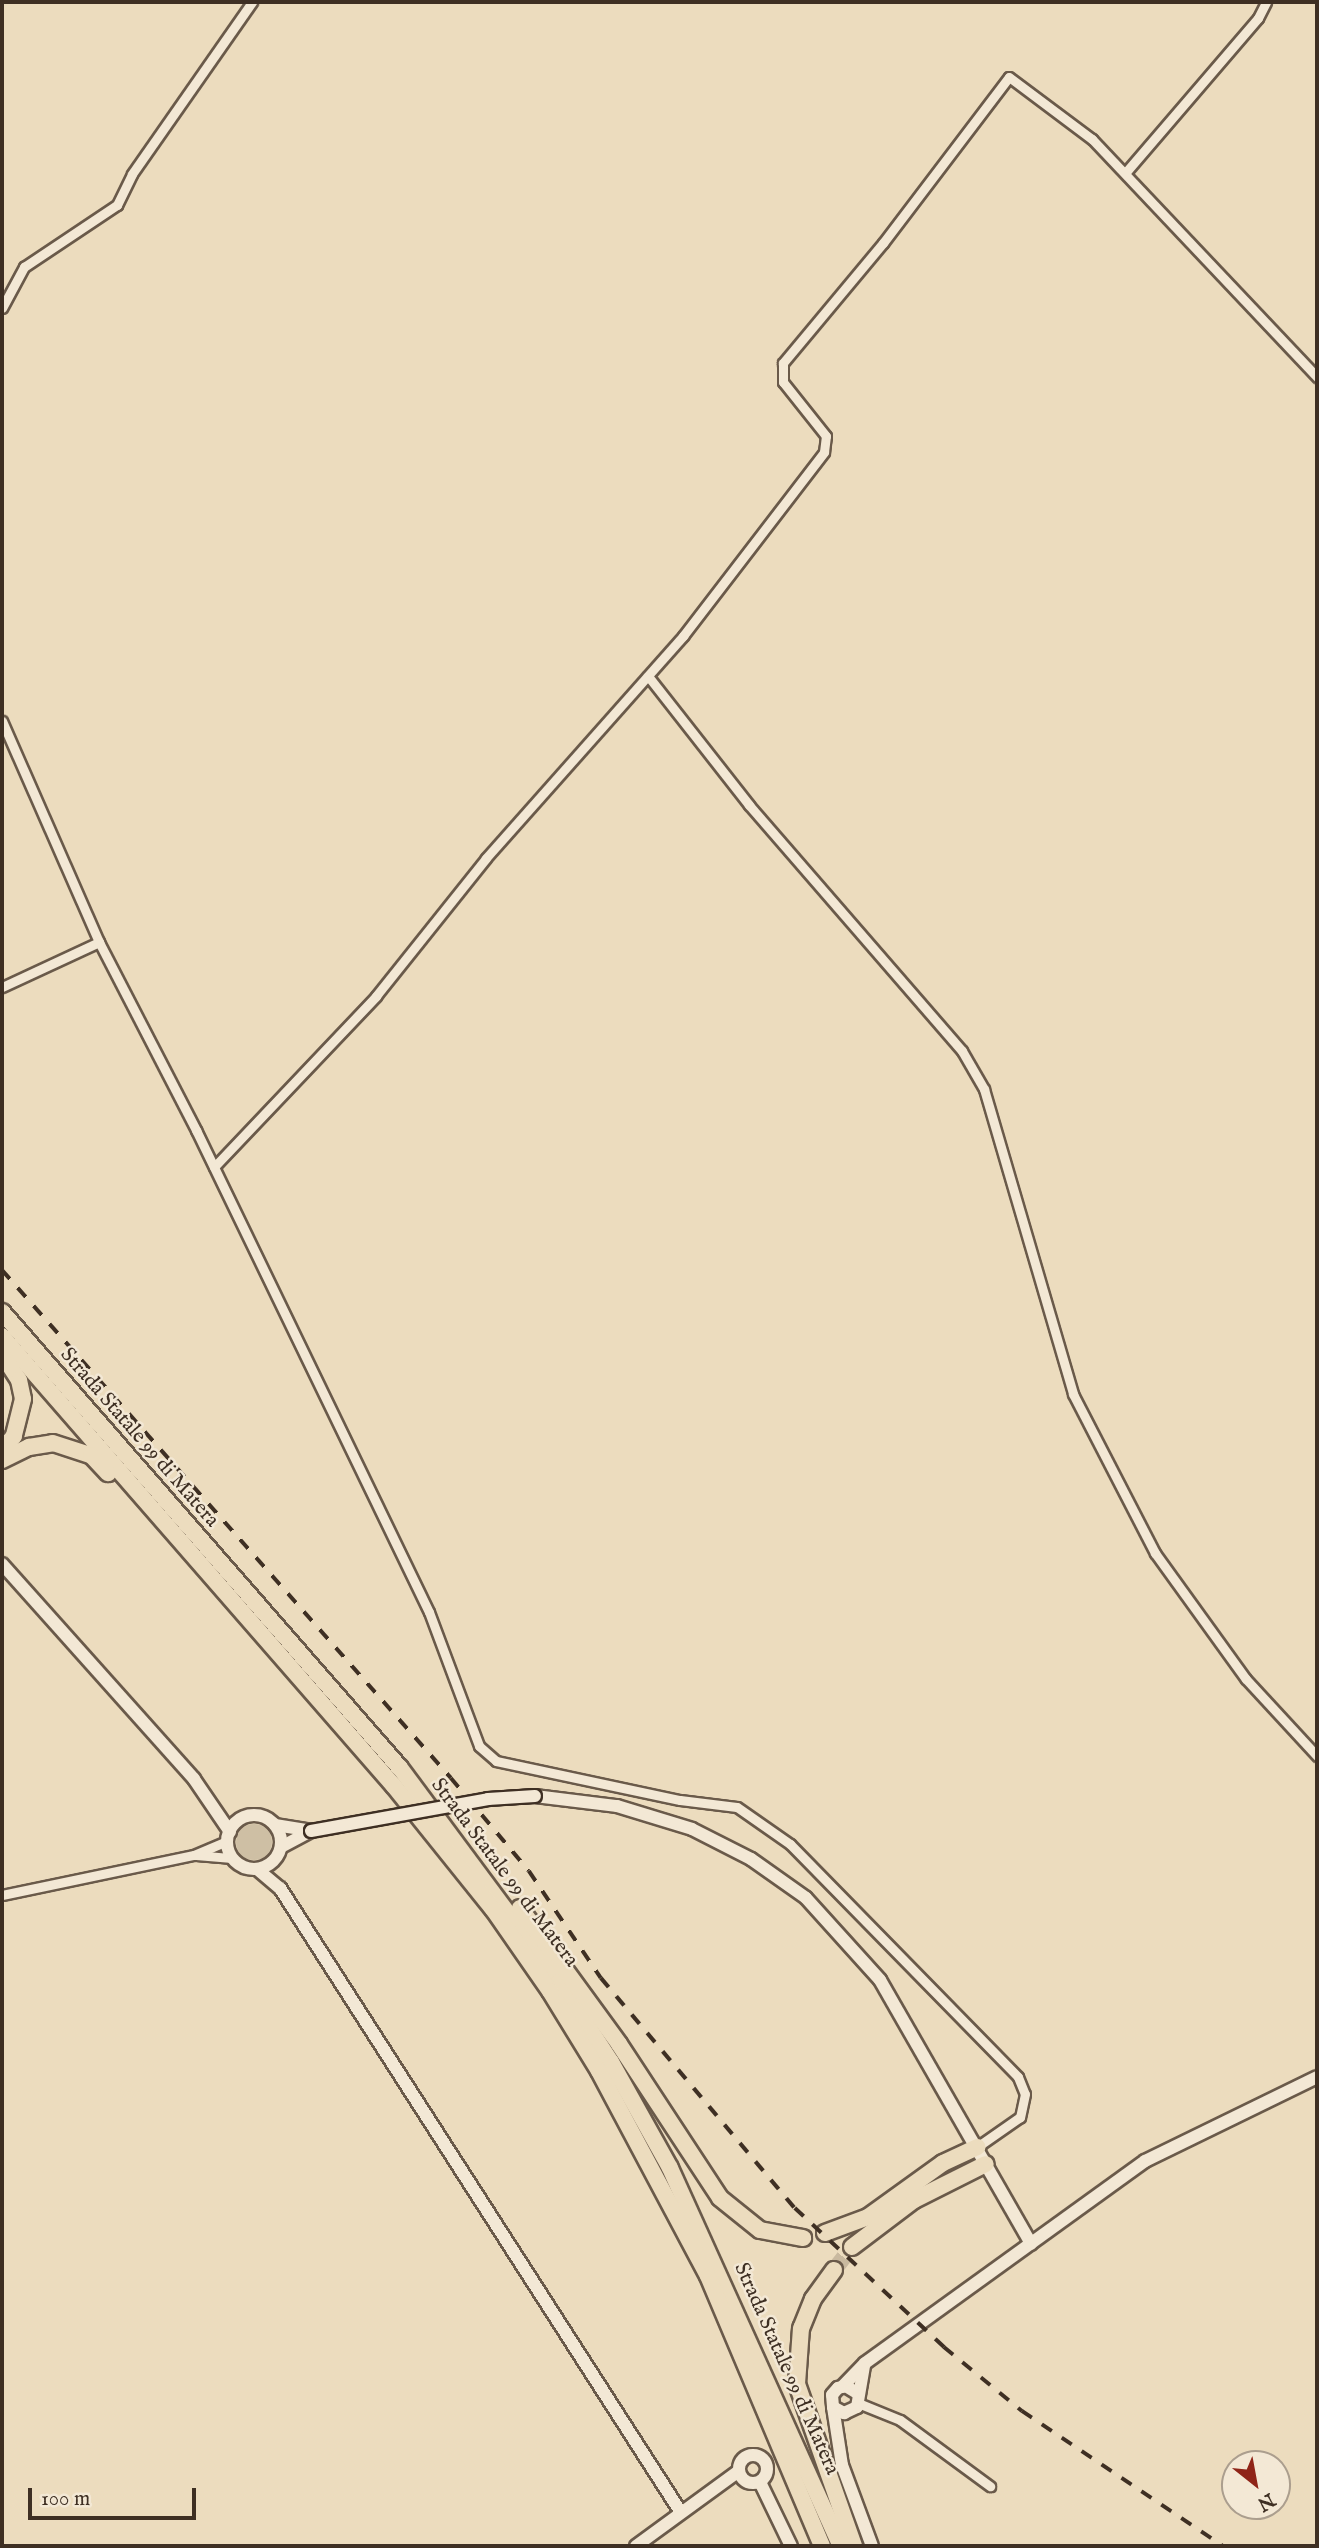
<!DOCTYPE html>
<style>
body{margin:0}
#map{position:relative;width:1319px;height:2548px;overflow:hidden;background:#ecdcbe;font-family:"IM FELL English",serif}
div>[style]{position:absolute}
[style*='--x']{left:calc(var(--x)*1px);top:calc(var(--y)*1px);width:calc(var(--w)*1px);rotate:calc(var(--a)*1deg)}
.green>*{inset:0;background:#cebfa4}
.round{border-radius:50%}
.highway-tunnel>*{height:16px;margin-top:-8px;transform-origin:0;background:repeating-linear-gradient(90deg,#c9b99f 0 16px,transparent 0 24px)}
.roads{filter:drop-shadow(2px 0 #6a5a4a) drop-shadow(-2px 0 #6a5a4a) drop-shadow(0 2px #6a5a4a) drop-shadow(0 -2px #6a5a4a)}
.street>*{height:9px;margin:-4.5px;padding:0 4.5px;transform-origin:4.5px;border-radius:4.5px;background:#f3e8d5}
.secondary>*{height:12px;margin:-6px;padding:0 6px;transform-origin:6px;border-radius:6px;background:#f3e8d5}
.secondary>.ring{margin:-6px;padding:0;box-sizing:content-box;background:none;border:12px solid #f3e8d5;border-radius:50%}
.highway>*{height:16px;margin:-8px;padding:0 8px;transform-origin:8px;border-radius:8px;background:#ecdcbe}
.rail>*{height:3.5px;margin-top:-1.75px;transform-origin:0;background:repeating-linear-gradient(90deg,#3e2f23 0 12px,transparent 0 24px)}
.bridges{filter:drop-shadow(2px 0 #3e2f23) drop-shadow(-2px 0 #3e2f23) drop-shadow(0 2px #3e2f23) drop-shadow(0 -2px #3e2f23)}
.secondary-bridge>*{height:12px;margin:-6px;padding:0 6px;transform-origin:6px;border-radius:6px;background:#f3e8d5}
span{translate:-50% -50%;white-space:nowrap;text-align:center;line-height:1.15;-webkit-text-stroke:5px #f3e8d5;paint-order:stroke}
.street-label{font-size:21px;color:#3e2f23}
.frame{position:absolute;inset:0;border:4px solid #3e2f23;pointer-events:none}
.north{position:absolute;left:1221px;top:2450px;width:70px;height:70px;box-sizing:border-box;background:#f3e8d5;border:2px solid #ab9e8e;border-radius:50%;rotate:149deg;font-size:19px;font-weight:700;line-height:28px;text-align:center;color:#3e2f23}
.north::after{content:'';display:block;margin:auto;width:24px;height:32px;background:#8f2418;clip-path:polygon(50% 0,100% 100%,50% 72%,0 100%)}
.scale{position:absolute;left:28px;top:2488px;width:168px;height:32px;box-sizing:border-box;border:4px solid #3e2f23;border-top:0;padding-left:9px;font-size:21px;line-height:24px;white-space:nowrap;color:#3e2f23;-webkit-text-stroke:5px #f3e8d5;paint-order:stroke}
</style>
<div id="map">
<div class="green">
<i class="round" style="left:236px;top:1824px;width:36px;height:36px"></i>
</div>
<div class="highway-tunnel">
<i style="--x:834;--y:2270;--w:29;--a:-52"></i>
</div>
<div class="roads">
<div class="street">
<i style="--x:1126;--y:172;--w:203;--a:-49.4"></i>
<i style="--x:1258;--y:18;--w:18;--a:-63"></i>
<i style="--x:2;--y:308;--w:47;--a:-61.8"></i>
<i style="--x:24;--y:267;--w:112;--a:-33.7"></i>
<i style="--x:117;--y:205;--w:34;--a:-64"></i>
<i style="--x:132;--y:174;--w:210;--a:-55.1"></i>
<i style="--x:648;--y:676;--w:164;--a:51.9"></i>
<i style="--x:749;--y:805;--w:325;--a:49.1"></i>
<i style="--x:962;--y:1051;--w:44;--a:59.9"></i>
<i style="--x:984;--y:1089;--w:318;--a:73.7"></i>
<i style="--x:1073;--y:1394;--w:179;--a:62.7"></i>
<i style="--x:1155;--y:1553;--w:155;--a:54.2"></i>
<i style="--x:1246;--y:1679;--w:105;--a:47.3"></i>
<i style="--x:2;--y:721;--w:241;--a:66.3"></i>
<i style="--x:99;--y:942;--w:212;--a:62.7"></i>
<i style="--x:196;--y:1130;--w:535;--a:64.2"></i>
<i style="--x:429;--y:1612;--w:143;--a:69.5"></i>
<i style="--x:479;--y:1746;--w:23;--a:41"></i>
<i style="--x:496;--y:1761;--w:188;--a:12"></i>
<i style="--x:680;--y:1800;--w:57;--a:7"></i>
<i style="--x:737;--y:1807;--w:65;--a:34.9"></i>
<i style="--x:790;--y:1844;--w:326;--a:45.6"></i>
<i style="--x:1018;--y:2077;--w:18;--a:68"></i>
<i style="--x:1025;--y:2094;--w:24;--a:102"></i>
<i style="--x:1020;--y:2117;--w:52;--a:145.1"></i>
<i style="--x:2;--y:987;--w:107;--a:-24.9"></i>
<i style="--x:214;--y:1167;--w:236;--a:-46.5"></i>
<i style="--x:376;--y:996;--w:176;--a:-51.4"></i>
<i style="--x:486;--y:858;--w:297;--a:-48.4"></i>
<i style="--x:683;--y:636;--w:232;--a:-52.5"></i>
<i style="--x:824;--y:452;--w:16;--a:-83"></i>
<i style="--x:826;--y:436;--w:69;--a:-128.5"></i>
<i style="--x:783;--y:382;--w:19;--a:-90"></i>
<i style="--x:783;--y:363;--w:156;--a:-50.2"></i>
<i style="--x:883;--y:243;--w:208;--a:-52.8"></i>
<i style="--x:1009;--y:77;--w:104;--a:36.8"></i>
<i style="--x:1092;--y:139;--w:328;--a:46.6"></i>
<i style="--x:196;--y:1855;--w:36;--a:5"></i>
<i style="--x:2;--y:1895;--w:196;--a:-11.8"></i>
<i style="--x:194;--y:1855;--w:36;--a:-23"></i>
<i style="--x:858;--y:2403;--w:45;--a:22"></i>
<i style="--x:900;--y:2420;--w:112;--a:36.3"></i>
</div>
<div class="secondary">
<i style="--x:2;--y:1564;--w:288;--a:48.2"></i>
<i style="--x:194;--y:1779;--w:64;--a:55.8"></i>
<i style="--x:535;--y:1796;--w:83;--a:7"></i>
<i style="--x:617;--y:1806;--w:78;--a:17"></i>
<i style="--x:692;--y:1829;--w:66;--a:27"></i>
<i style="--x:751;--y:1859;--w:67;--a:35.3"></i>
<i style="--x:806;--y:1898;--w:110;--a:47.9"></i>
<i style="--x:880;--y:1980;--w:304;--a:60.2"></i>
<i class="ring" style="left:227px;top:1815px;width:42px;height:42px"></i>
<i style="--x:275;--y:1825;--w:36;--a:9"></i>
<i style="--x:281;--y:1847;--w:34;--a:-28"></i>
<i style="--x:257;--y:1869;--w:30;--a:40"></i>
<i style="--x:280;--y:1888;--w:740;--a:57.3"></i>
<i style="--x:842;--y:2387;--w:33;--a:-46"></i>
<i style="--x:865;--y:2363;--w:345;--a:-35.8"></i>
<i style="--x:1145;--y:2161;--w:191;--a:-26"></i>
<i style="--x:857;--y:2393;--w:13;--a:-148"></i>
<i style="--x:846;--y:2386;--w:8;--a:166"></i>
<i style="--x:838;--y:2388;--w:9;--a:131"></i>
<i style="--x:832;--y:2395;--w:12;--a:85"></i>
<i style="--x:833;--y:2407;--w:13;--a:29"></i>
<i style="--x:844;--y:2413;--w:14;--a:-25"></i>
<i style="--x:857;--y:2407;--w:42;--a:-80.3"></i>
<i style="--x:833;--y:2407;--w:59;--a:81.2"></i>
<i style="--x:842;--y:2465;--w:86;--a:69.7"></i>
<i class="ring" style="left:739px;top:2455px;width:16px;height:16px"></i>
<i style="--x:760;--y:2482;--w:71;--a:64.2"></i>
<i style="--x:636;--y:2546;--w:127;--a:-36.1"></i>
</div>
<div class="highway">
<i style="--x:2;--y:1312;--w:605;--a:48.89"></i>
<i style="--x:400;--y:1768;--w:267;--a:53.4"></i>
<i style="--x:559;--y:1982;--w:95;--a:57"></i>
<i style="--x:611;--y:2062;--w:121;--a:60.9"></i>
<i style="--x:670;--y:2168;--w:415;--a:65.7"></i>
<i style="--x:2;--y:1336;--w:597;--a:48.94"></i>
<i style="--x:394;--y:1786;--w:158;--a:51.2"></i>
<i style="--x:493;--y:1909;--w:100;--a:55.2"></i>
<i style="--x:550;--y:1991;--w:94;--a:58.5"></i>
<i style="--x:599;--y:2071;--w:232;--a:62"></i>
<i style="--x:708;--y:2276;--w:293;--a:67.1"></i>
<i style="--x:2;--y:1354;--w:31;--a:57"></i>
<i style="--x:19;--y:1380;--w:19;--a:78"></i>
<i style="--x:23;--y:1399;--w:38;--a:104"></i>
<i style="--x:14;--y:1436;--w:18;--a:131"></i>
<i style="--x:2;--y:1460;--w:30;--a:-26"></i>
<i style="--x:29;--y:1447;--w:24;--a:-9"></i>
<i style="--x:53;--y:1443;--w:40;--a:18"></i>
<i style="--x:91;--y:1455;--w:25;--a:47"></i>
<i style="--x:520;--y:1908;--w:168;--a:53.9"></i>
<i style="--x:619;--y:2044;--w:184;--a:56.7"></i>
<i style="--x:720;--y:2198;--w:51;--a:38.7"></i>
<i style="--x:760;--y:2230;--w:44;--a:10.5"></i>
<i style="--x:825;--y:2233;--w:46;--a:-20.4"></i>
<i style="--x:868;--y:2217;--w:92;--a:-35.8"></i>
<i style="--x:943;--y:2163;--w:38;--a:-25"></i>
<i style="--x:852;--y:2247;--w:78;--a:-37.2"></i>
<i style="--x:914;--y:2200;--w:80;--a:-26.6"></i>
<i style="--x:834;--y:2270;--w:36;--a:126"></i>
<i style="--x:813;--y:2299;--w:31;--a:112"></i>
<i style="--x:801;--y:2328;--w:56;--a:94.1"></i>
<i style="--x:797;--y:2384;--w:172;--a:70.6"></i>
</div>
</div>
<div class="rail">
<i style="--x:2;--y:1270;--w:678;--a:48.53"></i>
<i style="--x:451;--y:1778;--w:121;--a:50"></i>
<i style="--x:529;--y:1871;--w:129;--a:56.1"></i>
<i style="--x:601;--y:1978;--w:301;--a:49.9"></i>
<i style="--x:795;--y:2208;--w:204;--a:43"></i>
<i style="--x:944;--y:2347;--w:101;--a:39.4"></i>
<i style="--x:1022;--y:2411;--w:242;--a:33.9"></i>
</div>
<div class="bridges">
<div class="secondary-bridge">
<i style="--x:311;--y:1831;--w:180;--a:-10.2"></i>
<i style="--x:488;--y:1799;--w:47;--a:-3.7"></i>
</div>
</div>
<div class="street-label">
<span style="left:139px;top:1438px;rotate:49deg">Strada Statale 99 di Matera</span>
<span style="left:504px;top:1873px;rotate:53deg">Strada Statale 99 di Matera</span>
<span style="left:786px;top:2369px;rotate:66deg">Strada Statale 99 di Matera</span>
</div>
<div class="frame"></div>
<div class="north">N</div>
<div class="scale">100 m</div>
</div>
